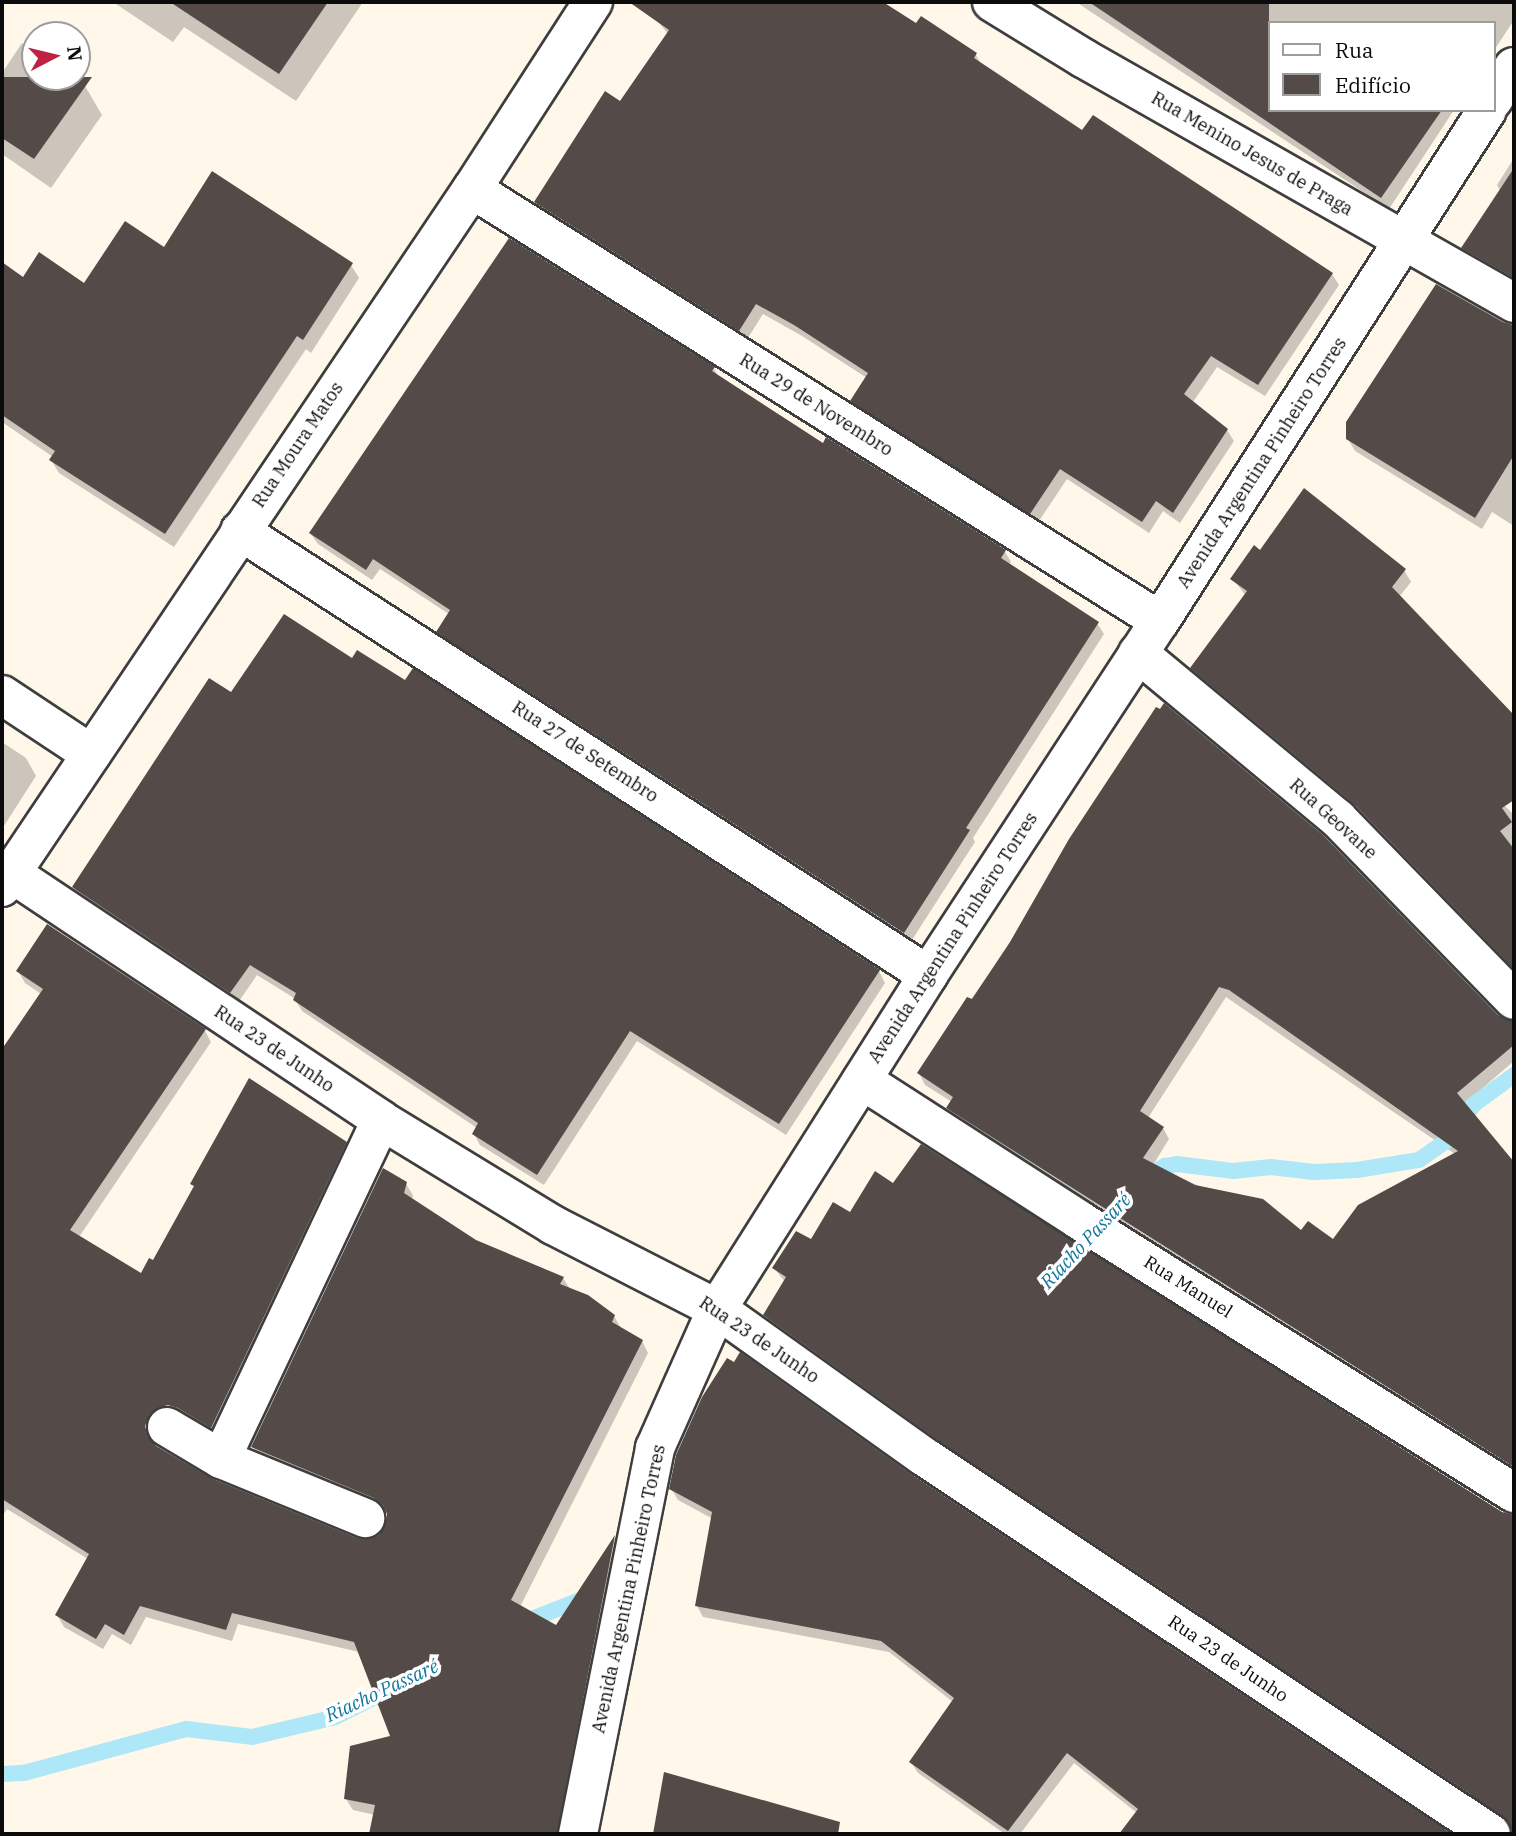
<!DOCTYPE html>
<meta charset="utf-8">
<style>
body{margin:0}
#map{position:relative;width:1516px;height:1836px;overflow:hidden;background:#fff7ea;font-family:"IBM Plex Serif",serif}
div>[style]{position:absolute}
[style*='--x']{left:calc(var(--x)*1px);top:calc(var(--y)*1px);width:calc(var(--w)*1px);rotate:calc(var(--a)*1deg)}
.shadow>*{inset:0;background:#0003}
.stream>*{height:16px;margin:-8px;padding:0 8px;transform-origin:8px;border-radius:8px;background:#aee7f7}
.building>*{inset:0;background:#544a48}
.roads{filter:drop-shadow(2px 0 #3e3e3e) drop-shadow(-2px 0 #3e3e3e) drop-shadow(0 2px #3e3e3e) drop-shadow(0 -2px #3e3e3e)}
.minor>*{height:38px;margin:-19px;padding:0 19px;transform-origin:19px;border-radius:19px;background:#fff}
span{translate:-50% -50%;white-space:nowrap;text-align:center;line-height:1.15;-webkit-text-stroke:7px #fff;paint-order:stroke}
.street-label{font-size:18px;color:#0b0b0b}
.water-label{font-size:19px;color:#14779e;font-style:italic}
.frame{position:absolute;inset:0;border:4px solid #0b0b0b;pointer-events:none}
.legend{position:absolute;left:1268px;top:21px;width:228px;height:91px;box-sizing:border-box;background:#fff;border:2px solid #9d9d9d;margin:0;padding:9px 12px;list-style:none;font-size:21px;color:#0b0b0b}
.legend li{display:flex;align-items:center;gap:14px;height:35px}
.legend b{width:35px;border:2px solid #9d9d9d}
.north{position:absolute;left:21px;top:21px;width:70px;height:70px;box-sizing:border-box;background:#fff;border:2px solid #9d9d9d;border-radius:50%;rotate:83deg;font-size:19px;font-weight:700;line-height:28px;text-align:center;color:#0b0b0b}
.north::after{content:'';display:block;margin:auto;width:24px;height:32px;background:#bd2242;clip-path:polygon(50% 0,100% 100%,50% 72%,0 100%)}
</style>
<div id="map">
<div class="shadow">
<i style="clip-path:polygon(113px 2px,363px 2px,296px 101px,184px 27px,173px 42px)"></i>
<i style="clip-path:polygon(666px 2px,880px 2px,917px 25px,976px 55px,982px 66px,1083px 133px,1332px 274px,1339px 285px,1265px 396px,1217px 367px,1193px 402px,1227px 430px,1234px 441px,1180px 523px,1163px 511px,1149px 533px,1067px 479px,1037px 524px,859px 412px,852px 401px,867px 378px,802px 336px,763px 314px,746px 341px,543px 214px,536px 202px,620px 103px,668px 34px,655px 18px)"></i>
<i style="clip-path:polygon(1076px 2px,1514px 2px,1514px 20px,1493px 52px,1493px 23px,1269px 23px,1269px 110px,1454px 110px,1389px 209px)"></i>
<i style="clip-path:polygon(22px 43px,35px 51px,35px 77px,72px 77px,85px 86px,102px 115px,51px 188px,2px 154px,2px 73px)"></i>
<i style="clip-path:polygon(1514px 158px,1514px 285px,1470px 259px,1463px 248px,1501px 192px,1497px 185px)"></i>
<i style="clip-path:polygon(165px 249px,351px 265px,359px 278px,311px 353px,306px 349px,174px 547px,59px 473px,51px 460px,53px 457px,2px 422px,2px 264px,24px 279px,85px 285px)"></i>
<i style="clip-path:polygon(1503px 324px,1514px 326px,1514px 526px,1492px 512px,1482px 529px,1355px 451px,1348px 439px)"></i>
<i style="clip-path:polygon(714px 369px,719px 377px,823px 446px,1005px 552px,1011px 562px,1009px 565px,1097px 623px,1104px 634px,973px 838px,975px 842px,910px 943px,445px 643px,438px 632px,449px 614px,380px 569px,372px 580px,318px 544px,311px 534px)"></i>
<i style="clip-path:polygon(1261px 553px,1404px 570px,1411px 582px,1399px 597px,1514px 717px,1514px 795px,1504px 805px,1514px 815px,1514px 972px,1362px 815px,1199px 680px,1192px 668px,1246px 596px,1233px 579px)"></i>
<i style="clip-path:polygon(352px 660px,879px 971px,885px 983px,786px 1135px,637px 1041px,544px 1185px,480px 1145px,474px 1134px,477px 1128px,302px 1011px,294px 998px,257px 975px,237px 1004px,80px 899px,74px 887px,232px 694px)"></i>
<i style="clip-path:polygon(2px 742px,26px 758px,36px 776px,2px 829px)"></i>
<i style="clip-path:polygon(evenodd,1011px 943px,1497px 1017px,1514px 1023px,1514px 1061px,1464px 1104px,1514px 1165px,1514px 1473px,954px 1119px,948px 1108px,952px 1102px,925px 1085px,919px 1073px,1011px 943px,1226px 997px,1455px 1154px,1333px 1242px,1302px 1233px,1153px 1165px,1169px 1139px,1163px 1128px,1148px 1118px,1226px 997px)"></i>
<i style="clip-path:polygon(18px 971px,205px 1031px,211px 1042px,79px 1237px,142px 1275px,154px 1262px,195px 1188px,192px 1184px,345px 1143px,352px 1155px,218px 1438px,154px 1427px,152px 1444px,212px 1481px,356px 1540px,369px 1541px,380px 1536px,387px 1526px,388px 1514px,382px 1509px,259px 1459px,253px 1447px,406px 1184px,413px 1195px,412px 1200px,475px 1242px,563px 1278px,570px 1289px,614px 1316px,621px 1328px,642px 1341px,648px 1353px,520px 1607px,557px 1628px,615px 1538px,621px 1548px,564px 1834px,371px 1834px,375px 1815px,353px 1810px,346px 1799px,392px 1737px,359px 1652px,238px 1624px,232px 1641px,146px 1617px,131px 1645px,112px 1634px,103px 1649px,64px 1627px,57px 1615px,88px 1559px,7px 1509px,2px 1517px,2px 1052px,41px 994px,25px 983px)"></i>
<i style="clip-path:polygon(894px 1185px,1502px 1513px,1514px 1517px,1514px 1834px,1512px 1827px,944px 1449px,772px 1326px,765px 1315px,785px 1282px,774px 1268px)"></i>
<i style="clip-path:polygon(910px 1476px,1449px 1834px,1121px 1834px,1137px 1813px,1074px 1763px,1020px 1834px,1005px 1834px,918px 1773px,911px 1762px,953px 1702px,889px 1652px,703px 1617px,697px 1606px,713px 1519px,678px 1500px,671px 1488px)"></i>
<i style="clip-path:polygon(666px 1774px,782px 1807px,833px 1834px,655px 1834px)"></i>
</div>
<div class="stream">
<i style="--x:1143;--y:1178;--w:25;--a:-29"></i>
<i style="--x:1165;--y:1166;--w:12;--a:-9"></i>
<i style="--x:1177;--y:1164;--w:56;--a:7.1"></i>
<i style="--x:1233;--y:1171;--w:38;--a:-6"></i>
<i style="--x:1271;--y:1167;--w:43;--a:6.6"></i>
<i style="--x:1314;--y:1172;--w:43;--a:-2.7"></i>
<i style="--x:1357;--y:1170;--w:63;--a:-9.2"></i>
<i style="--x:1419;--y:1160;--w:39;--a:-35"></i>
<i style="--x:1451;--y:1138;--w:40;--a:-56"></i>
<i style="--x:1473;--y:1105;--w:51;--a:-36.2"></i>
<i style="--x:519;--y:1624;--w:74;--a:-21.4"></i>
<i style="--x:2;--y:1774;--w:22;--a:-3"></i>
<i style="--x:24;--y:1773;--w:168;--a:-15.2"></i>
<i style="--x:186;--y:1729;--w:66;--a:6.9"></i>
<i style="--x:252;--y:1737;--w:85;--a:-13.5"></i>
<i style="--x:335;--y:1717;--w:65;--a:-26.6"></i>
</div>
<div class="building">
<i style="clip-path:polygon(170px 2px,328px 2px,279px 74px)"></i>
<i style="clip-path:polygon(629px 2px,883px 2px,916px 23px,921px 16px,977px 53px,974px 58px,1082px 130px,1093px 115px,1333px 273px,1258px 385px,1211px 356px,1184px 394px,1228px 429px,1173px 513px,1156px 501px,1142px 522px,1060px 469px,1030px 514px,850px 401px,868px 373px,794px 325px,756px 304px,739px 331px,534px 202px,605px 91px,620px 101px,669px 30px)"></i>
<i style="clip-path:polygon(1089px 2px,1269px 2px,1269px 110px,1442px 110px,1381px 198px)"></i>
<i style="clip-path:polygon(2px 77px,92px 77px,34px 159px,2px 138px)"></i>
<i style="clip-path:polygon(1514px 168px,1514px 278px,1461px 248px)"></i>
<i style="clip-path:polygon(212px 171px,353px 263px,303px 340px,297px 336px,165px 534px,49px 460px,55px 451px,2px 415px,2px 262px,23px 277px,39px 252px,84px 283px,125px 221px,164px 247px)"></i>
<i style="clip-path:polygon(509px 238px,715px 367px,712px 371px,823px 443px,826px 437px,1006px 550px,1001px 558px,1099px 622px,966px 828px,970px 830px,904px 933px,436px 632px,450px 610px,373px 559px,366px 570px,309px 533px)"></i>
<i style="clip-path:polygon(1436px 284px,1503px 322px,1514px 325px,1514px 455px,1475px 518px,1346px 439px,1346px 422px)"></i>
<i style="clip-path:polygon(1304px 488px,1406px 569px,1392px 587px,1514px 715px,1514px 800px,1502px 808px,1512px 822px,1500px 831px,1514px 849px,1514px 969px,1354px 804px,1190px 668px,1247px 591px,1230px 579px,1254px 545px,1260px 550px)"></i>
<i style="clip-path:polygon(284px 614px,352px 658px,357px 650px,405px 680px,413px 668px,880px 970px,779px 1124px,630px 1031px,537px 1175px,472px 1134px,478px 1123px,293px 1000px,296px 993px,250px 965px,230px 993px,72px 887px,209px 678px,231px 692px)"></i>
<i style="clip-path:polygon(evenodd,1164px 703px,1323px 835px,1498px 1015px,1514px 1021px,1514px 1045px,1457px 1093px,1514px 1162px,1514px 1467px,946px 1108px,953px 1097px,917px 1073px,967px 997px,972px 999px,1010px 942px,1069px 839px,1156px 707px,1160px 709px,1164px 703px,1219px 987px,1229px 990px,1458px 1151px,1358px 1205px,1333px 1239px,1308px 1221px,1301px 1230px,1263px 1199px,1195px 1185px,1143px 1158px,1164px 1127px,1140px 1111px,1219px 987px)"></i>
<i style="clip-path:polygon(47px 924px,206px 1029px,70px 1230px,141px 1273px,149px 1258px,153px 1260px,194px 1186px,190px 1184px,249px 1078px,347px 1142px,211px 1428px,178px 1408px,168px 1405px,157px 1408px,149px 1415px,145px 1426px,148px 1437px,156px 1446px,213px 1479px,357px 1538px,369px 1539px,379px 1535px,385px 1526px,387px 1514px,383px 1505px,374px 1498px,251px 1447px,383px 1168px,407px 1182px,404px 1193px,476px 1240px,564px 1277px,560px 1284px,588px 1295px,615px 1315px,612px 1322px,643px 1340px,511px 1600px,556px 1625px,615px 1535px,557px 1834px,369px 1834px,375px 1805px,344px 1799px,350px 1746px,390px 1736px,354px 1642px,232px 1613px,226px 1630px,140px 1606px,124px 1635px,105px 1624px,96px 1639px,55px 1615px,89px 1554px,2px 1499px,2px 1049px,43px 989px,16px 971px)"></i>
<i style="clip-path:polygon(921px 1144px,1502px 1512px,1514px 1515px,1514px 1834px,1503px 1816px,935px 1438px,763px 1315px,786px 1277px,772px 1268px,796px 1231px,811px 1239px,833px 1202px,850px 1212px,875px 1171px,893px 1183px)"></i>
<i style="clip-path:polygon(740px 1352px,911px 1474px,1452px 1834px,1119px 1834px,1138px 1809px,1067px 1753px,1008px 1831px,909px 1762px,954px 1698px,881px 1641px,695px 1606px,712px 1512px,669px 1489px,676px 1455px,702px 1397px,727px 1358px,734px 1362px)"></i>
<i style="clip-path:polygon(664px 1772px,840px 1822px,838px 1834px,653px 1834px)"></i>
</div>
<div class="roads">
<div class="minor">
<i style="--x:992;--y:2;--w:107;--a:31.6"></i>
<i style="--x:1083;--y:58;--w:496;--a:29.6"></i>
<i style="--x:1493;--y:100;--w:39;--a:-58"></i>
<i style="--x:472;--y:189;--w:812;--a:32.12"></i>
<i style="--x:240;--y:531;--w:819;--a:32.84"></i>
<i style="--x:1138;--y:653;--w:260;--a:39.7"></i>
<i style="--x:1338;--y:819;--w:252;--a:45.8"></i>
<i style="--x:2;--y:695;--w:107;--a:33.5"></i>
<i style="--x:11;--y:873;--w:445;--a:33.7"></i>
<i style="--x:381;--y:1120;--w:202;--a:31.4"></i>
<i style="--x:553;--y:1225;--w:184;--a:27.1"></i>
<i style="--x:717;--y:1309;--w:253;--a:35.5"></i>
<i style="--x:923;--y:1456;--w:682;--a:33.64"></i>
<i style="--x:2;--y:887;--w:841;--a:-56.05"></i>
<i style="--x:472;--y:189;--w:223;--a:-57.1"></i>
<i style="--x:862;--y:1080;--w:258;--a:32.8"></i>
<i style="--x:1079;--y:1220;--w:514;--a:32.11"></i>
<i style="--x:167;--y:1427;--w:63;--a:30.7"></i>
<i style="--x:221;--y:1459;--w:156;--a:22.3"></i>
<i style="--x:221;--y:1459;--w:375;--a:-64.7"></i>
<i style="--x:578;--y:1834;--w:394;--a:-78.7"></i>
<i style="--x:655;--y:1448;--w:152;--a:-66"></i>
<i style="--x:717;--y:1309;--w:395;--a:-57.7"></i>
<i style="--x:928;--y:975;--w:423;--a:-56.8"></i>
<i style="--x:1160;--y:621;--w:607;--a:-57.38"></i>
</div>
</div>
<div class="street-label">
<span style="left:1252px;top:154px;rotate:30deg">Rua Menino Jesus de Praga</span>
<span style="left:816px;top:405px;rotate:32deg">Rua 29 de Novembro</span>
<span style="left:298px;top:445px;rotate:-56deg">Rua Moura Matos</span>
<span style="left:1262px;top:463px;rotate:-57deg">Avenida Argentina Pinheiro Torres</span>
<span style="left:585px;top:752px;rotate:33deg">Rua 27 de Setembro</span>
<span style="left:1333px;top:819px;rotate:42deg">Rua Geovane</span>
<span style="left:953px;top:938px;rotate:-57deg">Avenida Argentina Pinheiro Torres</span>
<span style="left:274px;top:1049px;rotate:34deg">Rua 23 de Junho</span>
<span style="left:1188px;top:1287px;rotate:32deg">Rua Manuel</span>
<span style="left:759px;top:1340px;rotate:34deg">Rua 23 de Junho</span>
<span style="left:629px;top:1589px;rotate:-78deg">Avenida Argentina Pinheiro Torres</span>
<span style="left:1228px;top:1659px;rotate:34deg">Rua 23 de Junho</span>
</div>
<div class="water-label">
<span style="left:1086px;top:1241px;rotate:-47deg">Riacho Passaré</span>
<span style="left:382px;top:1691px;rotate:-25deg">Riacho Passaré</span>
</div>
<div class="frame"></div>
<ul class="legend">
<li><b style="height:9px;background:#fff"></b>Rua</li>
<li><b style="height:19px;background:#544a48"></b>Edifício</li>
</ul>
<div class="north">N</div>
</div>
